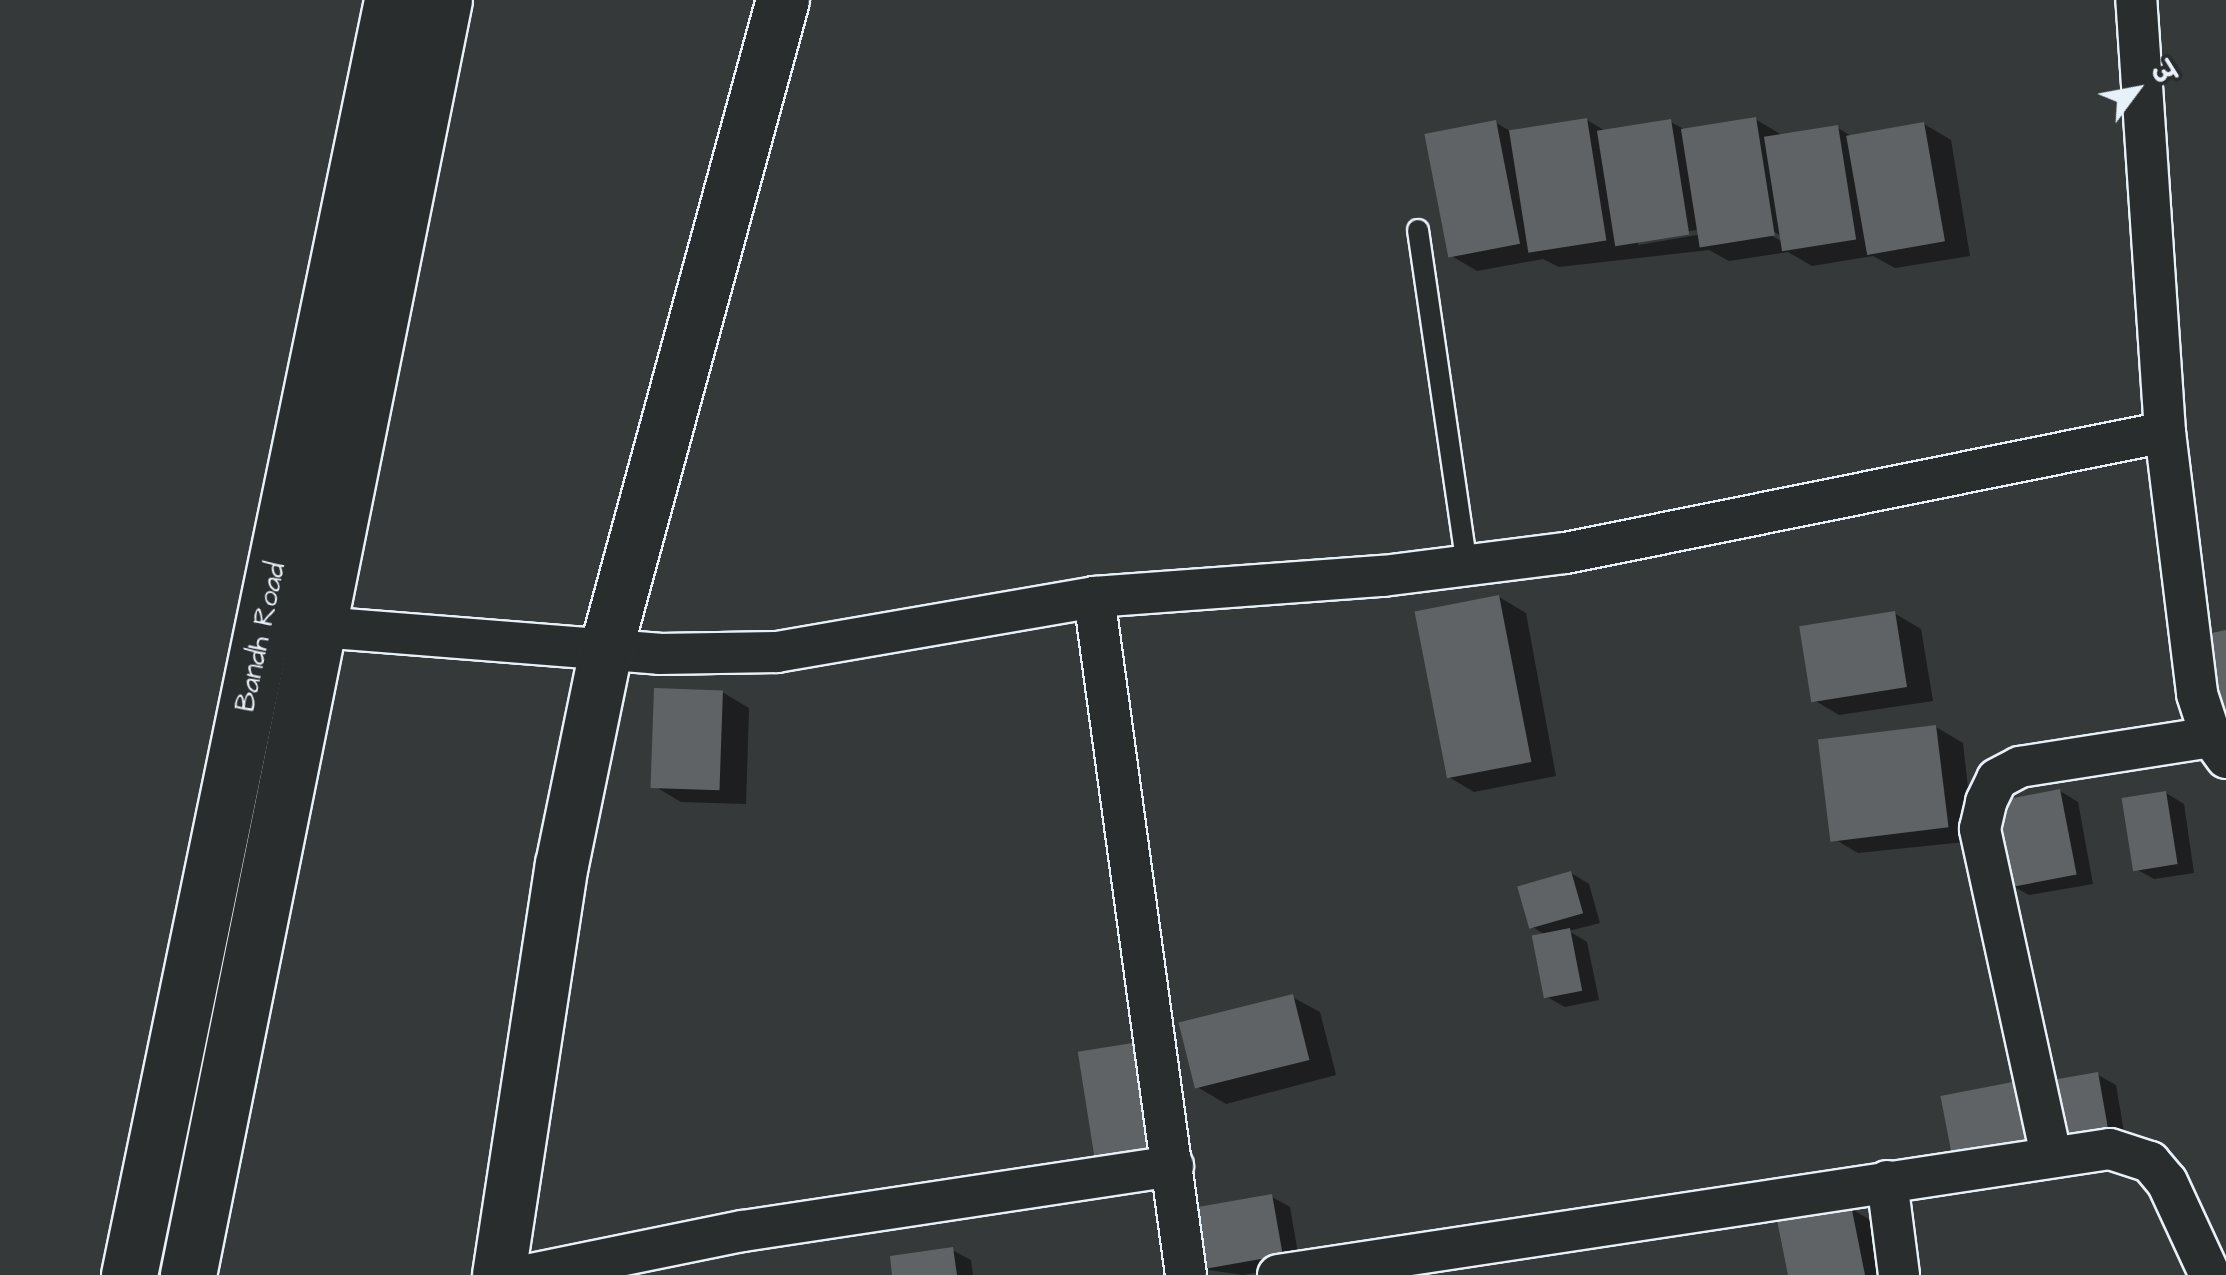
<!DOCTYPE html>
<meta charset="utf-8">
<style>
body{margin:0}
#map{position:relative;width:2226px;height:1275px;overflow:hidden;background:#35393a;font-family:"Architects Daughter","Playpen Sans Deva",sans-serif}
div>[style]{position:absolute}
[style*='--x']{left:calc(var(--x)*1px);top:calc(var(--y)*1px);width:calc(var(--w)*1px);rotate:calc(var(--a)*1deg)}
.shadow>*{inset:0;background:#0007}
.building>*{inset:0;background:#5f6365;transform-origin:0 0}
.roads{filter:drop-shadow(2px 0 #e8f1f8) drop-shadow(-2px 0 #e8f1f8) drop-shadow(0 2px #e8f1f8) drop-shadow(0 -2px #e8f1f8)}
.service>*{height:20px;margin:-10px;padding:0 10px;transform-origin:10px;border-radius:10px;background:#2a2d2e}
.minor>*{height:40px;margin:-20px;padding:0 20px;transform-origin:20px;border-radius:20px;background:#2a2d2e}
.tertiary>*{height:52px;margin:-26px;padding:0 26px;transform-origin:26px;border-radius:26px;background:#2a2d2e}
.secondary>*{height:55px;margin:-27.5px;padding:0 27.5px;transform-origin:27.5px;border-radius:27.5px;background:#2a2d2e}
span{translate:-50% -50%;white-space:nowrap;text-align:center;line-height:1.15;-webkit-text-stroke:9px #2a2d2e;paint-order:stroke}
.street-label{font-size:28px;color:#e8f1f8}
.north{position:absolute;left:2086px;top:40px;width:100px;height:100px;-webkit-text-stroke:8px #2a2d2e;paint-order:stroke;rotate:58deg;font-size:28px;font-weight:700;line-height:40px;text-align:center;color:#e8f1f8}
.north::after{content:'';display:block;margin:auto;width:35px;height:45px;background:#e8f1f8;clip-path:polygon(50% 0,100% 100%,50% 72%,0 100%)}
</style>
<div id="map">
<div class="shadow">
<i style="clip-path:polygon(evenodd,1755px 119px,1782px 135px,1838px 128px,1851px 136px,1924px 124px,1951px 140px,1970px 256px,1895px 268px,1873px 256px,1812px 266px,1788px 252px,1729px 261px,1709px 250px,1559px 267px,1543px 259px,1477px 271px,1450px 255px,1496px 123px,1512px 132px,1587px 120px,1607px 132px,1671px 122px,1687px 131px,1755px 119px,1766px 227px,1783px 237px,1783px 242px,1763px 231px,1766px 227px,1755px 119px,1702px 229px,1703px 234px,1638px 245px,1638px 240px,1702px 229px)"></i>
<i style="clip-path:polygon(1499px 597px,1526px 613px,1556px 776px,1474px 792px,1447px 776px)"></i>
<i style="clip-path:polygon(1894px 613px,1921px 629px,1933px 701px,1839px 715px,1812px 699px)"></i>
<i style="clip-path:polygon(722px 692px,749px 708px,746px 804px,681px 802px,654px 786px)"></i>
<i style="clip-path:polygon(1936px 727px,1963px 743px,1974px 841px,1858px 853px,1831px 837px)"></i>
<i style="clip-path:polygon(2060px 791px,2078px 802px,2093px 884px,2029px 895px,2011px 885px)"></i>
<i style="clip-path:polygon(2166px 793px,2184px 804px,2194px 873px,2154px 879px,2136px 869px)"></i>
<i style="clip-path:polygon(1571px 873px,1589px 884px,1600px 923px,1569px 931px,1587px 942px,1599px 1000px,1565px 1007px,1547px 997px,1547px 936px,1531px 926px)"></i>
<i style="clip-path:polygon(1292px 997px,1320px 1012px,1336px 1075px,1226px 1104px,1199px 1088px)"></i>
<i style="clip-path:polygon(2098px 1075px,2116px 1085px,2125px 1138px,2088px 1146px)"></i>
<i style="clip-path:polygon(1272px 1197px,1290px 1207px,1300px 1265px,1243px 1275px,1202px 1269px)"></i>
<i style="clip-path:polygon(1850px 1208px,1877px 1224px,1888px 1275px,1791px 1275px)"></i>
<i style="clip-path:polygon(952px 1250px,971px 1260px,973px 1275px,895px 1275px)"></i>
</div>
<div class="building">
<i style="left:1756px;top:117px;width:120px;height:76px;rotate:81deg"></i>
<i style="left:1587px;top:118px;width:124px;height:79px;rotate:81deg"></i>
<i style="left:1671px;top:119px;width:117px;height:75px;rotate:81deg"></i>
<i style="left:1496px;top:120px;width:126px;height:73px;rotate:79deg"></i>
<i style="left:1924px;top:122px;width:121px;height:79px;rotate:80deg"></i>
<i style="left:1838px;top:125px;width:116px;height:75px;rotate:81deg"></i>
<i style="left:1499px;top:595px;width:170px;height:86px;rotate:79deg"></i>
<i style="left:1895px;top:611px;width:77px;height:97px;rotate:81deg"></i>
<i style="clip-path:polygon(2226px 630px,2226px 717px,2224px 717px,2207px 634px)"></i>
<i style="left:654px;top:688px;width:69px;height:100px;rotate:2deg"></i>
<i style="left:1936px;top:725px;width:103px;height:119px;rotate:83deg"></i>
<i style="left:2060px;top:789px;width:87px;height:67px;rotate:79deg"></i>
<i style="left:2166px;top:791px;width:74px;height:45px;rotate:81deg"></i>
<i style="left:1571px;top:871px;width:44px;height:56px;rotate:74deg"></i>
<i style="left:1570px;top:928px;width:64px;height:39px;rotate:79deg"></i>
<i style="left:1293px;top:994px;width:68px;height:118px;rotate:76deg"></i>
<i style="left:1139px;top:1042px;width:118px;height:62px;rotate:81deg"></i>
<i style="left:2098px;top:1072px;width:58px;height:42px;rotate:80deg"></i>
<i style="left:2018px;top:1081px;width:65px;height:79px;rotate:79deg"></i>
<i style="left:1272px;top:1194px;width:62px;height:84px;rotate:80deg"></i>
<i style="clip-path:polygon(1851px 1205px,1865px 1275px,1788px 1275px,1777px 1220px)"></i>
<i style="clip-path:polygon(953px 1247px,957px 1275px,892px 1275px,890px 1256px)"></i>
</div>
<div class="roads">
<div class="service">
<i style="--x:1418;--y:230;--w:339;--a:81.7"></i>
</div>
<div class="minor">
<i style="--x:2165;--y:432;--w:264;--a:83"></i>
<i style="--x:2197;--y:694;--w:45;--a:72"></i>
<i style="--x:2211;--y:737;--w:26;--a:54"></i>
<i style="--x:1094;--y:597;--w:290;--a:-4.2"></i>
<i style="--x:1383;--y:576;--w:184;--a:-7.2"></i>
<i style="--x:1566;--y:553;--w:611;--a:-11.42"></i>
<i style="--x:2165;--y:432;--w:433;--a:-93.8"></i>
<i style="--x:294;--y:625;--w:366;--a:4.5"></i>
<i style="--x:659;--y:654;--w:118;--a:-1"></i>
<i style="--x:777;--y:652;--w:322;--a:-9.8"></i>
<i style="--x:1094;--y:597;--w:684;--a:82.27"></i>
<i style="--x:2051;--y:1155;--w:334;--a:-102.3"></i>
<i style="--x:1980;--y:829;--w:28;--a:-77"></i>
<i style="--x:1986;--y:802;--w:25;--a:-64"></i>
<i style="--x:1997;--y:779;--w:26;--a:-28"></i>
<i style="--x:2020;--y:767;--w:193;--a:-8.9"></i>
<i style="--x:1887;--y:1181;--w:95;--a:82.7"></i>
<i style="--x:526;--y:1275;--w:221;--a:-11.5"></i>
<i style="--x:743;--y:1231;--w:435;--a:-8.6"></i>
<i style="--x:1278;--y:1275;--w:841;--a:-8.61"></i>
<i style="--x:2110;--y:1149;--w:42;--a:18"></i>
<i style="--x:2150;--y:1162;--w:26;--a:50"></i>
<i style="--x:2167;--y:1182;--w:102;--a:65.2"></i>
</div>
<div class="tertiary">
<i style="--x:499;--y:1275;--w:415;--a:-81.3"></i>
<i style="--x:562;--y:865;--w:219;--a:-78.4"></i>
<i style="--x:606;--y:650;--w:674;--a:-74.77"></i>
</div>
<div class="secondary">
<i style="--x:129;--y:1275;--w:1302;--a:-78.34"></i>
<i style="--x:188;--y:1275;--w:1300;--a:-78.65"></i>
</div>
</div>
<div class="street-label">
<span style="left:261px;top:637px;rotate:-78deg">Bandh Road</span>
</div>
<div class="north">उ</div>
</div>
